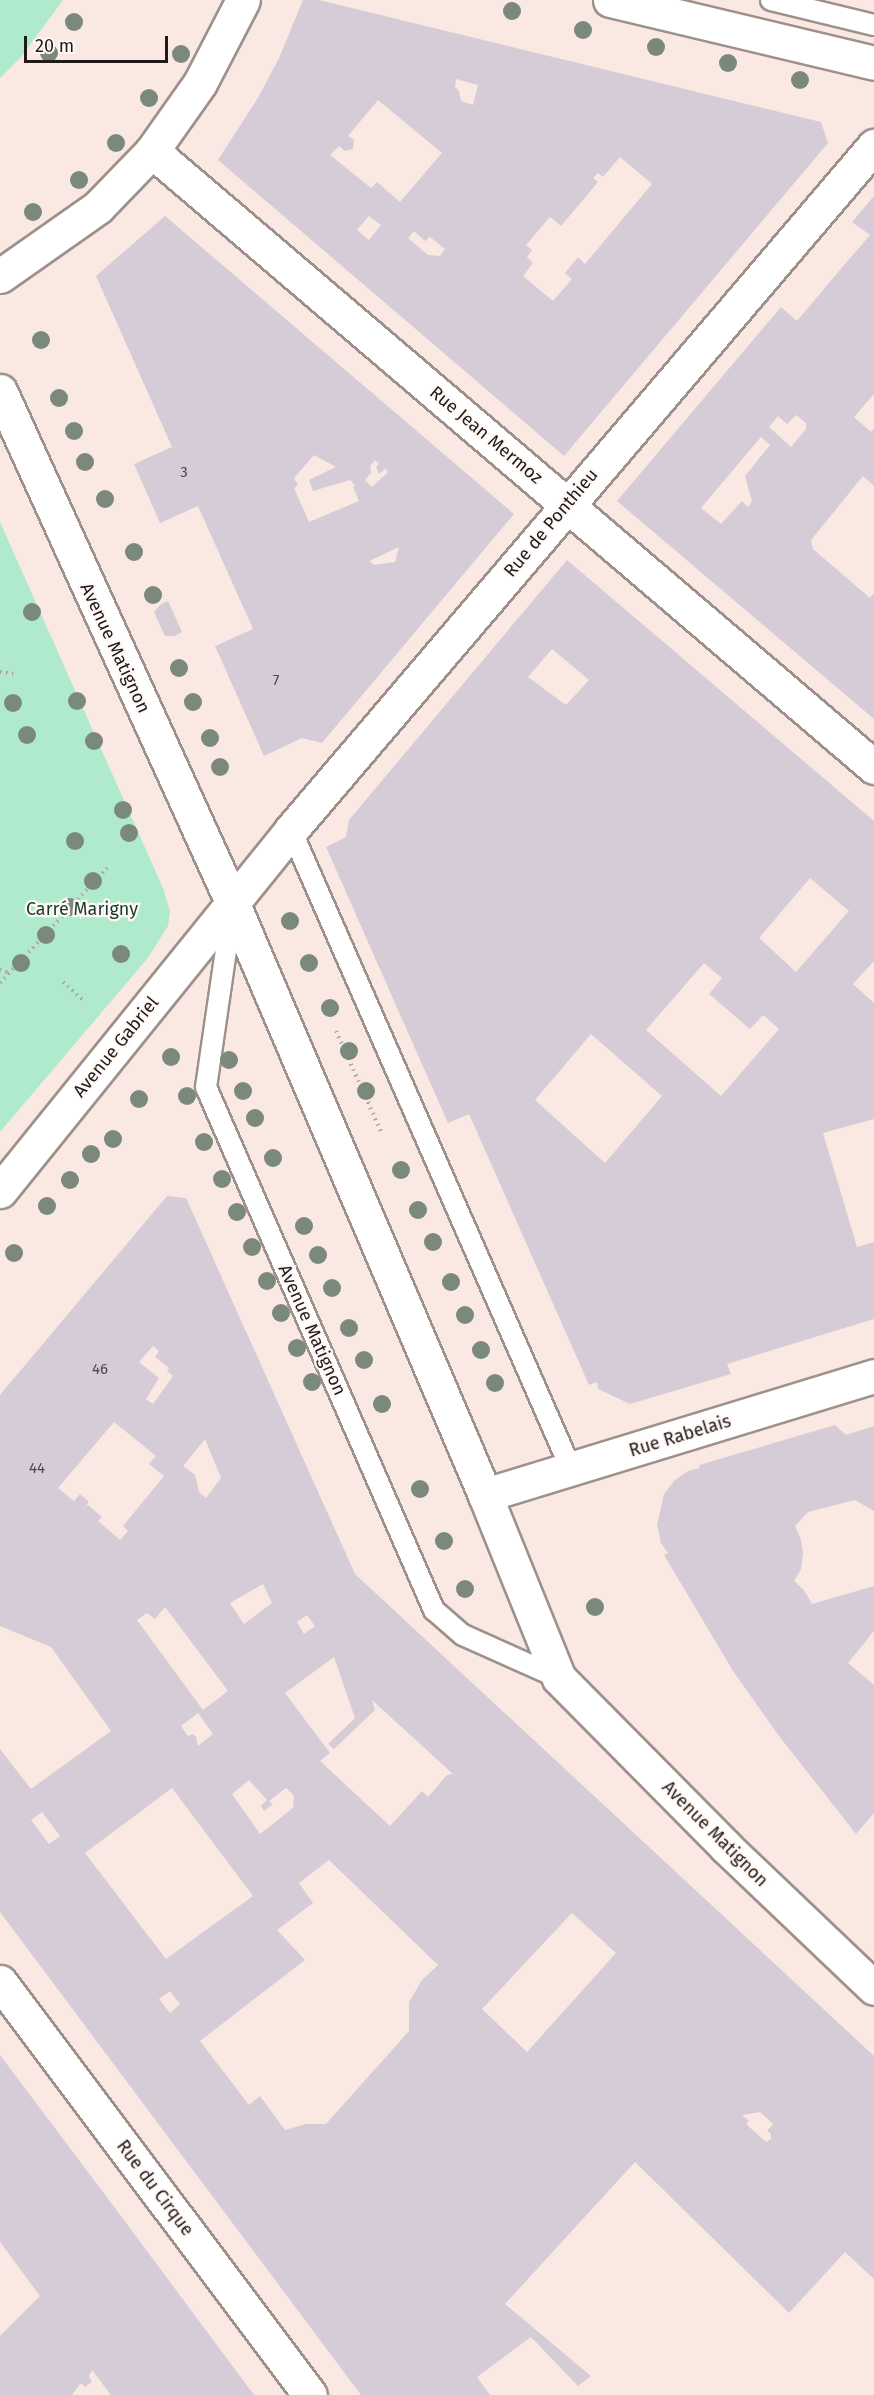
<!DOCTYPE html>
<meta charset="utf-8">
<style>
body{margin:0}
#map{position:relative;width:874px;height:2395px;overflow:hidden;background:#f9e9e2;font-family:"Fira Sans",sans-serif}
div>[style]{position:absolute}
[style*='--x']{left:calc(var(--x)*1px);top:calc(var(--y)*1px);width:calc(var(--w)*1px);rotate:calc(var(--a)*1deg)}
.green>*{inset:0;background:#b0eacc}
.building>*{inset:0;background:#d6ccd7}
.path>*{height:4px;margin-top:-2px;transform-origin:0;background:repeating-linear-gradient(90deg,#b1a49f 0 1.5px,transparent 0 6px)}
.roads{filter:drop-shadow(2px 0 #9e908a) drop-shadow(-2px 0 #9e908a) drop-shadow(0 2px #9e908a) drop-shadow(0 -2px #9e908a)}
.service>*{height:20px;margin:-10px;padding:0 10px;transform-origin:10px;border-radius:10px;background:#fff}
.minor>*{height:33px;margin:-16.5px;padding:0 16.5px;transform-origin:16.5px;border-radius:16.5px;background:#fff}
.tertiary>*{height:33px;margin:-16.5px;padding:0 16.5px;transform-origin:16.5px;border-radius:16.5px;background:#fff}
.trees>*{width:18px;height:18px;margin:-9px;border-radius:50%;background:#7b897d}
span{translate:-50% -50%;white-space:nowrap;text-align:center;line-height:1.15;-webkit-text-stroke:4.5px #fff8f6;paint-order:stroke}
.number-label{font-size:15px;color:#4e4648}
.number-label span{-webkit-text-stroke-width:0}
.street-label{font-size:18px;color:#201a18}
.park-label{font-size:18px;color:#143b2a}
.scale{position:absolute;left:24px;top:36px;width:144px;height:27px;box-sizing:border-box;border:3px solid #201a18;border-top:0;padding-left:8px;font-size:18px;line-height:21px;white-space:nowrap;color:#201a18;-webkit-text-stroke:4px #fff8f6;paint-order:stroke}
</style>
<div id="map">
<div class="green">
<i style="clip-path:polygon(0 0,63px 0,21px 57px,0 78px)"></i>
<i style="clip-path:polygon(0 522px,163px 888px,170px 911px,168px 926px,147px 959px,0 1132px)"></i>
</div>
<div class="building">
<i style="clip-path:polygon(evenodd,303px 0,319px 0,821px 122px,828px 143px,564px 456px,218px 160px,258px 98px,279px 58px,303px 0,456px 79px,478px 85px,473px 105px,461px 101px,459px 91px,455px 87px,456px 79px,303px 0,378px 100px,442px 153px,400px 202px,377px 182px,371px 188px,330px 155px,339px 146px,345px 151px,353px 149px,354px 140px,348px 136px,378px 100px,303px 0,620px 157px,652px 184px,585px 264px,578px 257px,565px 273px,572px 279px,553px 301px,523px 276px,533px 263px,527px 257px,532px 250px,526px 245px,550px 217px,561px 226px,598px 182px,593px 178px,598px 173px,603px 177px,620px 157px,303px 0,369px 216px,381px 225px,369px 240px,357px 230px,369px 216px,303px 0,414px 231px,425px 241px,430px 237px,445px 249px,440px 256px,428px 255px,408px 238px,414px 231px)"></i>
<i style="clip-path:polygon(evenodd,874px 196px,874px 394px,854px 417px,871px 432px,874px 428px,874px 486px,863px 476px,811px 540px,813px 549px,870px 598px,874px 593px,874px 719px,617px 501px,781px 307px,797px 321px,834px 277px,870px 235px,852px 222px,874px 196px,796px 415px,806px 423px,806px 429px,791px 447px,769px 427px,778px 416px,787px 424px,796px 415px,874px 196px,761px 437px,770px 445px,745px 476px,752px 501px,748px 507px,742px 501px,721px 524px,701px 508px,761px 437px)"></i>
<i style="clip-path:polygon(evenodd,165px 216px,514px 514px,322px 743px,302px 738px,264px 756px,215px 646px,253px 629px,198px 506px,160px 523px,134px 464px,172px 447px,96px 276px,165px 216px,314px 455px,336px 467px,309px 480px,313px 491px,350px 480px,355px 486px,353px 487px,359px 501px,309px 522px,294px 488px,298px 485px,294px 478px,314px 455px,165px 216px,375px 460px,379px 464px,376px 467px,379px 474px,385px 469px,388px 472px,372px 487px,365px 480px,371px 473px,370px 466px,375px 460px,165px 216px,399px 547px,395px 562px,374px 565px,369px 561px,399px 547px)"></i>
<i style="clip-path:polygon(evenodd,567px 560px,874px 821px,874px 961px,853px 984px,874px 1003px,874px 1119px,823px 1133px,857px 1247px,874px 1242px,874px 1319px,727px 1364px,731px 1374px,630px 1404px,598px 1389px,597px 1382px,589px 1385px,469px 1114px,448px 1123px,326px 847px,346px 837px,349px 820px,567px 560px,552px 649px,589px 680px,566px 705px,528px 677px,552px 649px,567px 560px,810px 878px,849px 911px,796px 972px,759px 938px,810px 878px,567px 560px,704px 963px,722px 978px,709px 994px,750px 1029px,763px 1015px,779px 1029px,721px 1096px,646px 1030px,704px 963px,567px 560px,591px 1034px,662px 1096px,605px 1163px,535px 1100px,591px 1034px)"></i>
<i style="clip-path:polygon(168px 601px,182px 632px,174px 636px,165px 636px,154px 612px,161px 604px)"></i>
<i style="clip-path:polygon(evenodd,167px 1196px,186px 1198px,355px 1574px,874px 2056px,874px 2279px,845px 2252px,789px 2313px,635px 2162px,505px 2304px,591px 2376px,578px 2386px,531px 2337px,477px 2377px,490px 2395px,361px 2395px,0 1912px,0 1749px,31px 1789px,111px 1731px,51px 1647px,0 1626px,0 1395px,167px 1196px,153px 1346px,159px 1351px,155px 1357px,169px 1368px,167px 1371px,173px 1376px,153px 1404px,146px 1399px,159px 1378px,139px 1362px,153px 1346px,167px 1196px,114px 1422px,156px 1456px,149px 1464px,164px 1476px,123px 1526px,128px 1531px,120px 1540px,98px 1521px,102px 1517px,88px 1505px,83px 1509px,89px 1502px,80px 1494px,74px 1501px,58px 1488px,114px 1422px,167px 1196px,205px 1439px,221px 1478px,206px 1498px,199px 1492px,195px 1475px,183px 1466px,205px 1439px,167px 1196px,263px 1584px,272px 1603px,244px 1624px,230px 1603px,263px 1584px,167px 1196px,165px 1607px,228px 1691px,203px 1710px,137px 1620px,147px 1613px,155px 1619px,165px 1607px,167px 1196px,307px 1615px,315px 1626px,304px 1634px,297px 1622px,307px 1615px,167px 1196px,334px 1657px,355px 1718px,328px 1744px,334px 1749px,375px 1710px,372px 1700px,453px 1774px,447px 1775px,428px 1797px,422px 1791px,390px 1826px,320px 1761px,330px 1753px,285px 1693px,334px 1657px,167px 1196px,198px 1713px,213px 1734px,198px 1746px,196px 1737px,193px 1734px,188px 1736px,181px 1726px,198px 1713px,167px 1196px,249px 1780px,267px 1800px,261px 1806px,264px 1811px,273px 1804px,269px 1801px,286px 1788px,294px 1796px,293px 1808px,260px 1834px,232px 1794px,249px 1780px,167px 1196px,172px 1788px,253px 1896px,166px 1959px,85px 1853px,172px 1788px,167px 1196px,42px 1812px,60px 1836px,49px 1844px,31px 1820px,42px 1812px,167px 1196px,329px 1860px,438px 1965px,422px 1980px,409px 2002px,409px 2031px,326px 2124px,306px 2124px,285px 2130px,260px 2096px,249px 2105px,200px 2041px,305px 1960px,277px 1930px,313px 1903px,299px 1883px,329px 1860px,167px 1196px,572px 1913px,616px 1953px,527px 2052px,482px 2009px,572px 1913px,167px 1196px,170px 1991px,180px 2004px,170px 2013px,159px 1999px,170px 1991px,167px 1196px,760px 2112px,773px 2124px,767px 2131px,771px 2134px,771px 2139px,766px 2142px,746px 2124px,749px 2121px,742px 2115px,760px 2112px)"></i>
<i style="clip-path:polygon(835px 1425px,846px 1435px,874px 1426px,874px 1511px,855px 1500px,808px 1512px,795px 1526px,801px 1540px,803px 1553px,801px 1569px,794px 1581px,804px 1590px,812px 1604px,874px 1586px,874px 1631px,848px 1663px,874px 1685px,874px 1813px,856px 1834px,779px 1736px,733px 1671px,664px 1555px,668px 1553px,661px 1543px,657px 1525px,664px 1494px,675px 1480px,688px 1471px,700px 1468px,699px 1465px)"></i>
<i style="clip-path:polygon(0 2055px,115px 2208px,254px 2395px,111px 2395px,92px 2370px,89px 2376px,92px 2382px,85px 2387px,81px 2383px,72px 2395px,0 2395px,0 2336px,40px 2296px,0 2242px)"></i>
</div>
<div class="path">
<i style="--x:0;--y:672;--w:14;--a:8"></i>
<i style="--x:0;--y:969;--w:10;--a:24"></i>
<i style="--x:63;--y:982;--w:28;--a:42"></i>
<i style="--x:0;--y:983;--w:161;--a:-47"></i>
<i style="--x:336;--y:1031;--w:113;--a:65.9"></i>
</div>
<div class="roads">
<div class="service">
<i style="--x:771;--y:0;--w:106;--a:13.6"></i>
<i style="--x:291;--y:830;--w:698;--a:66.34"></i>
<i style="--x:232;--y:909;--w:180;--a:98.3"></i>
<i style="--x:206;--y:1087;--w:571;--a:66.45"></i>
<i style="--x:434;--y:1610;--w:38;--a:41"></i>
<i style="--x:463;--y:1635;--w:105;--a:24.1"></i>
</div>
<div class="minor">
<i style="--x:152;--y:151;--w:949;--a:40.47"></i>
<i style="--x:0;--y:276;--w:120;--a:-35.1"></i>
<i style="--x:98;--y:207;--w:78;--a:-46"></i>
<i style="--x:152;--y:151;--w:83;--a:-54.8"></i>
<i style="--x:200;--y:83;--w:93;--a:-62.6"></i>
<i style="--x:0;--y:391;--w:563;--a:65.57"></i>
<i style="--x:233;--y:904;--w:642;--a:66.91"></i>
<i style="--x:485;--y:1495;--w:197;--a:68"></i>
<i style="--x:559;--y:1678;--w:238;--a:45.3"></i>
<i style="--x:726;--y:1847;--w:204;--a:43.6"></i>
<i style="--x:0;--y:1191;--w:464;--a:-51.1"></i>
<i style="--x:291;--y:830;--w:899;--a:-49.56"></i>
<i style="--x:485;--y:1495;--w:407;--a:-17"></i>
<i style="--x:0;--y:1982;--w:516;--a:53.11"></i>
</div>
<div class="tertiary">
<i style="--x:610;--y:0;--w:271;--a:13.4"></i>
</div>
</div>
<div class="trees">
<i style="left:512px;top:11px"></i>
<i style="left:74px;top:22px"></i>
<i style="left:583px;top:30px"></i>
<i style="left:656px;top:47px"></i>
<i style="left:49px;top:53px"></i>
<i style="left:181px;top:54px"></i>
<i style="left:728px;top:63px"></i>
<i style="left:800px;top:80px"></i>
<i style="left:149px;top:98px"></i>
<i style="left:116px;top:143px"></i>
<i style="left:79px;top:180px"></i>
<i style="left:33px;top:212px"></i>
<i style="left:41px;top:340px"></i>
<i style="left:59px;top:398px"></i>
<i style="left:74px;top:431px"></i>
<i style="left:85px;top:462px"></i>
<i style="left:105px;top:499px"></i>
<i style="left:134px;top:552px"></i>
<i style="left:153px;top:595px"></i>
<i style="left:32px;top:612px"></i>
<i style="left:179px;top:668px"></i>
<i style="left:77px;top:701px"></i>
<i style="left:193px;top:702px"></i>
<i style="left:13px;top:703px"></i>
<i style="left:27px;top:735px"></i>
<i style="left:210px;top:738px"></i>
<i style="left:94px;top:741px"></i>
<i style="left:220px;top:767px"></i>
<i style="left:123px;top:810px"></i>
<i style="left:129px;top:833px"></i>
<i style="left:75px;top:841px"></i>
<i style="left:93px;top:881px"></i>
<i style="left:70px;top:907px"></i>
<i style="left:290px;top:921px"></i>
<i style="left:46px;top:935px"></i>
<i style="left:121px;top:954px"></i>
<i style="left:21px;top:963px"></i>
<i style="left:309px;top:963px"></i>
<i style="left:330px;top:1008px"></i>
<i style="left:349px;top:1051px"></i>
<i style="left:171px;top:1057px"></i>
<i style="left:229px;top:1060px"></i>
<i style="left:243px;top:1091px"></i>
<i style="left:366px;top:1091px"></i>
<i style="left:187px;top:1096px"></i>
<i style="left:139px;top:1099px"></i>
<i style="left:255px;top:1118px"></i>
<i style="left:113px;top:1139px"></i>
<i style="left:204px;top:1142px"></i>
<i style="left:91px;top:1154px"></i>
<i style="left:273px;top:1158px"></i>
<i style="left:401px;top:1170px"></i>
<i style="left:222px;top:1179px"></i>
<i style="left:70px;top:1180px"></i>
<i style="left:47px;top:1206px"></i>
<i style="left:418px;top:1210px"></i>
<i style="left:237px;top:1212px"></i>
<i style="left:304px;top:1226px"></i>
<i style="left:433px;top:1242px"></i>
<i style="left:252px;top:1247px"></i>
<i style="left:14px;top:1253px"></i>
<i style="left:318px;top:1255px"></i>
<i style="left:267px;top:1281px"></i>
<i style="left:451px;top:1282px"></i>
<i style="left:332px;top:1288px"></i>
<i style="left:281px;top:1313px"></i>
<i style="left:465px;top:1315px"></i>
<i style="left:349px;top:1328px"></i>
<i style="left:297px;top:1348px"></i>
<i style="left:481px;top:1350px"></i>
<i style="left:364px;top:1360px"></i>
<i style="left:312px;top:1382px"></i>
<i style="left:495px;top:1383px"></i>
<i style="left:382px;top:1404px"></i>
<i style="left:420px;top:1489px"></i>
<i style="left:444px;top:1541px"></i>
<i style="left:465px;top:1589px"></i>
<i style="left:595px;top:1607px"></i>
</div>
<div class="number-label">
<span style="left:184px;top:473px">3</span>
<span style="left:276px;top:681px">7</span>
<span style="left:100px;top:1370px">46</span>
<span style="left:37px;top:1469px">44</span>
</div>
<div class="street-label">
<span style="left:486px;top:435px;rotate:40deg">Rue Jean Mermoz</span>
<span style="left:551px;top:523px;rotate:-50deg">Rue de Ponthieu</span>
<span style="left:115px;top:648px;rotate:65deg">Avenue Matignon</span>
<span style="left:116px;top:1047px;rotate:-51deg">Avenue Gabriel</span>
<span style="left:312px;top:1330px;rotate:66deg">Avenue Matignon</span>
<span style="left:680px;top:1436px;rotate:-17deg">Rue Rabelais</span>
<span style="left:715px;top:1834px;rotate:45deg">Avenue Matignon</span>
<span style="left:155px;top:2188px;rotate:53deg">Rue du Cirque</span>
</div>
<div class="park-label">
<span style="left:82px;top:909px">Carré Marigny</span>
</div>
<div class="scale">20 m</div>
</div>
